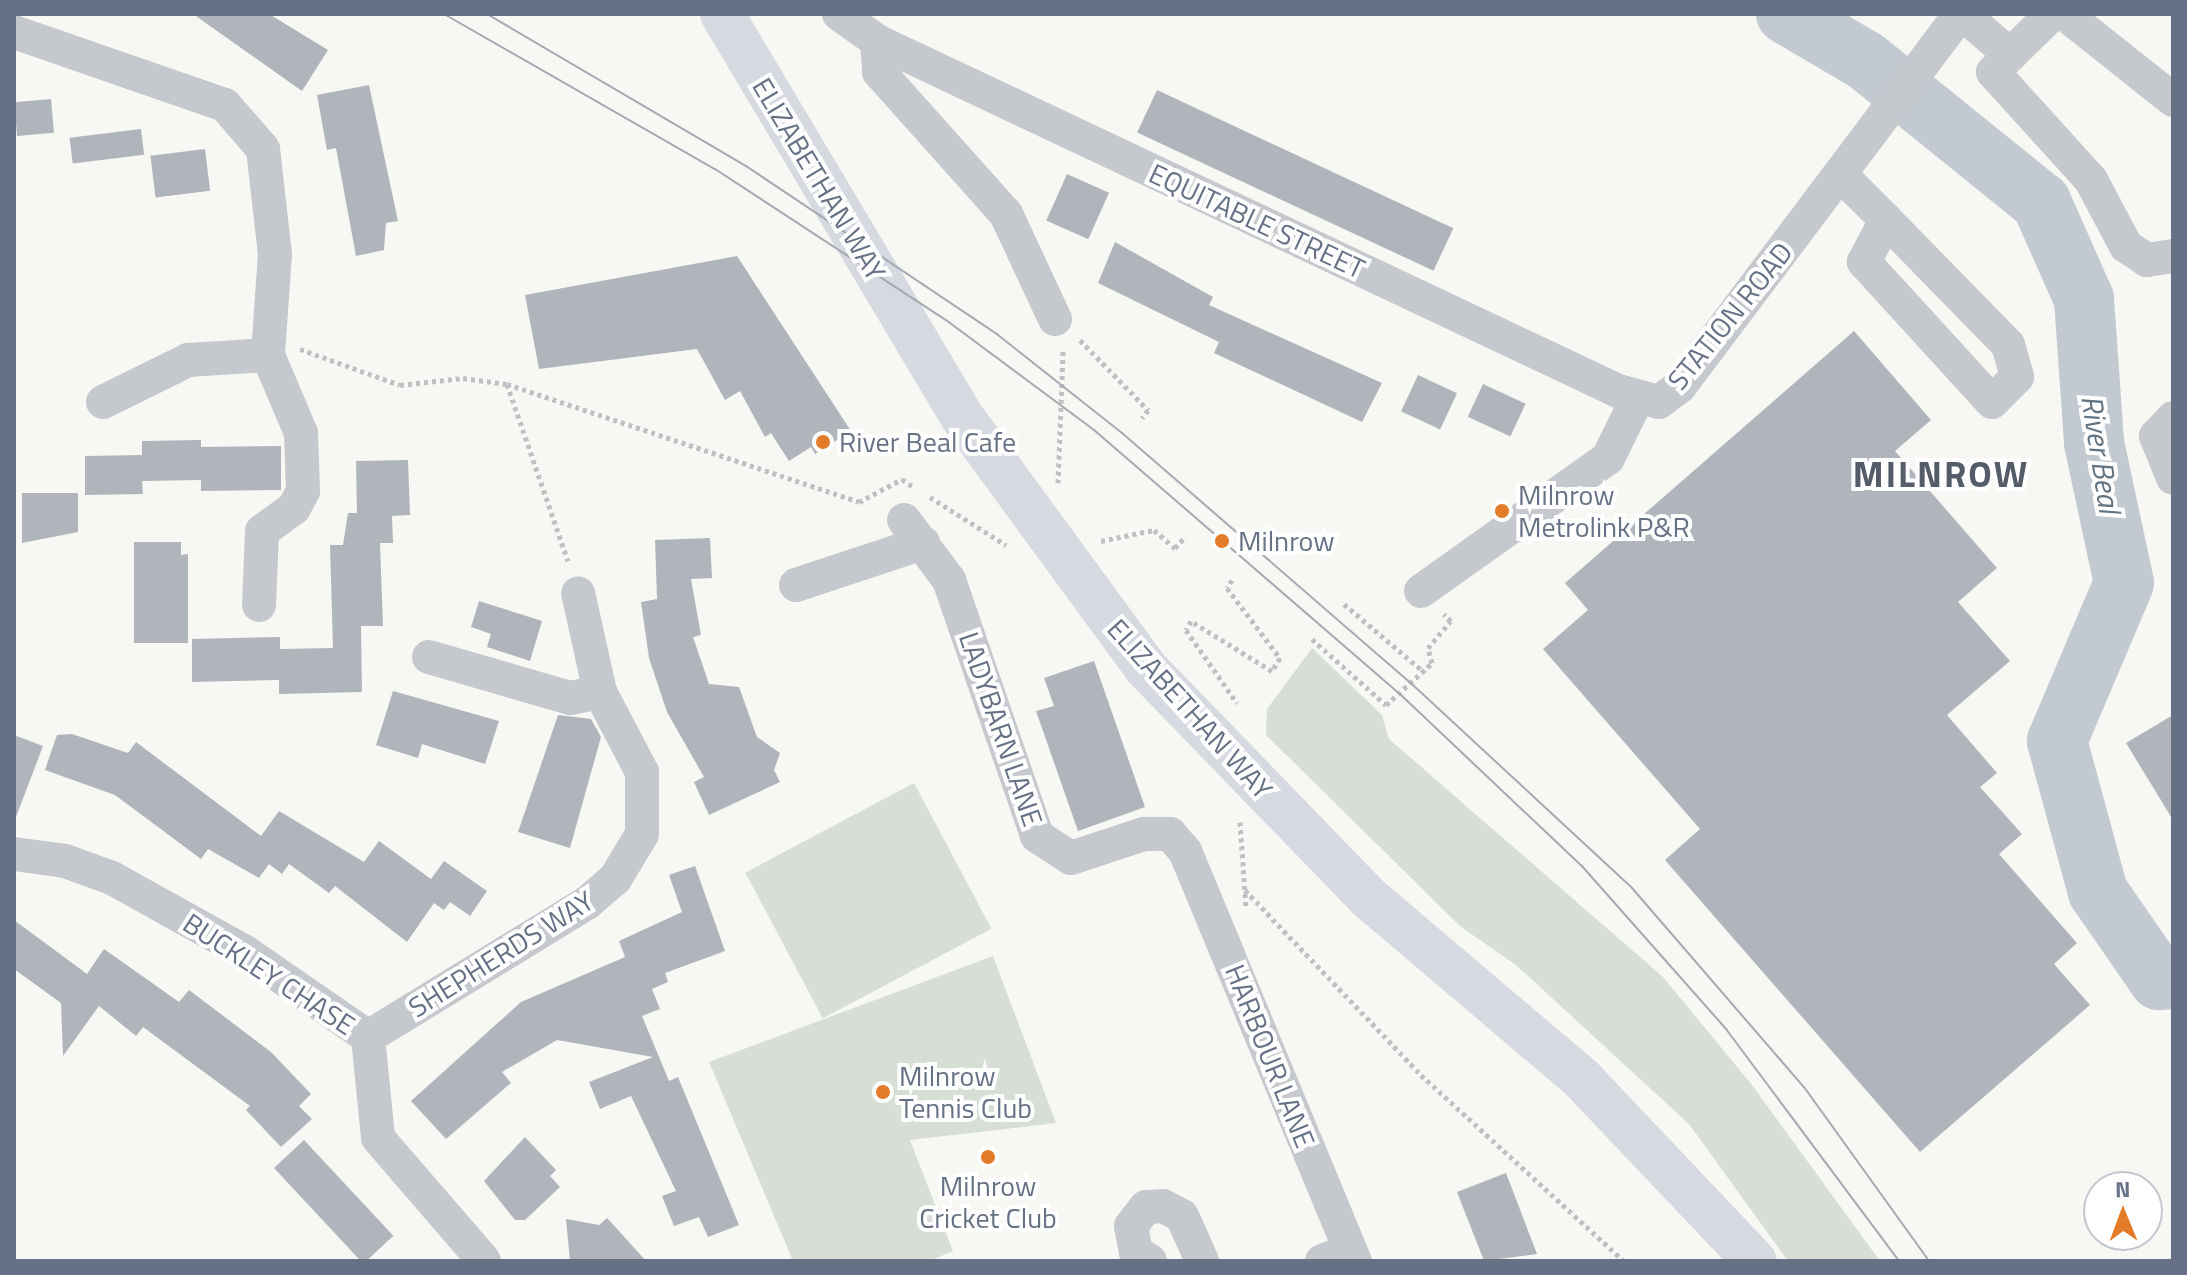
<!DOCTYPE html>
<style>
body{margin:0}
#map{position:relative;width:2187px;height:1275px;overflow:hidden;background:#f7f7f4;font-family:"Titillium Web",sans-serif}
div>[style]{position:absolute}
[style*='--x']{left:calc(var(--x)*1px);top:calc(var(--y)*1px);width:calc(var(--w)*1px);rotate:calc(var(--a)*1deg)}
.green>*{inset:0;background:#d7ded5;transform-origin:0 0}
.river>*{height:60px;margin:-30px;padding:0 30px;transform-origin:30px;border-radius:30px;background:#c2c9d0}
.building>*{inset:0;background:#b0b5bc;transform-origin:0 0}
.path>*{height:5px;margin-top:-2.5px;transform-origin:0;background:repeating-linear-gradient(90deg,#bfc0c3 0 4px,transparent 0 8px)}
.minor>*{height:34px;margin:-17px;padding:0 17px;transform-origin:17px;border-radius:17px;background:#c5c8cc}
.major>*{height:44px;margin:-22px;padding:0 22px;transform-origin:22px;border-radius:22px;background:#d6d9df}
.tram>*{height:2px;margin:-1px;padding:0 1px;transform-origin:1px;border-radius:1px;background:#a5a9b1}
.dots>*{width:22px;height:22px;translate:-50% -50%;box-sizing:border-box;border:4px solid #fff;border-radius:50%}
span{translate:-50% -50%;white-space:nowrap;text-align:center;line-height:1.15;-webkit-text-stroke:8px #fff;paint-order:stroke}
.street-label{font-size:28px;color:#667185}
.poi-label{font-size:28px;color:#667185}
.left{translate:0 -50%;text-align:left}
.water-label{font-size:30px;color:#627381;font-style:italic}
.district-label{font-size:36px;color:#545c6a;font-weight:700;letter-spacing:2px}
.frame{position:absolute;inset:0;border:16px solid #667185;pointer-events:none}
.north{position:absolute;left:2083px;top:1171px;width:80px;height:80px;box-sizing:border-box;background:#fff;border:2px solid #c2c6ce;border-radius:50%;rotate:359deg;font-size:22px;font-weight:700;line-height:32px;text-align:center;color:#667185}
.north::after{content:'';display:block;margin:auto;width:28px;height:36px;background:#e37b28;clip-path:polygon(50% 0,100% 100%,50% 72%,0 100%)}
</style>
<div id="map">
<div class="green">
<i style="clip-path:polygon(1312px 648px,1382px 715px,1389px 739px,1663px 977px,1752px 1085px,1880px 1261px,1788px 1261px,1689px 1124px,1516px 965px,1461px 927px,1266px 735px,1267px 709px)"></i>
<i style="left:914px;top:783px;width:165px;height:191px;rotate:62deg"></i>
<i style="clip-path:polygon(993px 956px,1056px 1123px,910px 1140px,953px 1251px,929px 1261px,793px 1261px,709px 1062px)"></i>
</div>
<div class="river">
<i style="--x:1786;--y:14;--w:93;--a:30.4"></i>
<i style="--x:1866;--y:61;--w:225;--a:38.9"></i>
<i style="--x:2041;--y:202;--w:106;--a:66.1"></i>
<i style="--x:2084;--y:299;--w:144;--a:86"></i>
<i style="--x:2094;--y:443;--w:143;--a:77.9"></i>
<i style="--x:2124;--y:583;--w:172;--a:113"></i>
<i style="--x:2057;--y:741;--w:156;--a:74.8"></i>
<i style="--x:2098;--y:892;--w:107;--a:55.3"></i>
<i style="--x:2159;--y:980;--w:14;--a:-4"></i>
</div>
<div class="building">
<i style="clip-path:polygon(193px 14px,269px 14px,328px 50px,302px 91px)"></i>
<i style="clip-path:polygon(369px 85px,398px 221px,386px 223px,384px 250px,356px 256px,336px 148px,327px 150px,317px 95px)"></i>
<i style="left:1157px;top:90px;width:327px;height:47px;rotate:25deg"></i>
<i style="left:51px;top:99px;width:34px;height:37px;rotate:85deg"></i>
<i style="left:141px;top:129px;width:26px;height:72px;rotate:83deg"></i>
<i style="left:205px;top:149px;width:42px;height:55px;rotate:83deg"></i>
<i style="left:1067px;top:174px;width:46px;height:51px;rotate:24deg"></i>
<i style="clip-path:polygon(1115px 242px,1213px 297px,1209px 305px,1382px 383px,1362px 422px,1214px 353px,1219px 342px,1098px 283px)"></i>
<i style="clip-path:polygon(737px 256px,851px 431px,815px 454px,811px 447px,789px 461px,771px 433px,765px 437px,740px 391px,725px 400px,697px 349px,539px 369px,525px 295px)"></i>
<i style="clip-path:polygon(1854px 331px,1931px 420px,1895px 451px,1997px 568px,1958px 602px,2010px 661px,1947px 715px,1997px 773px,1980px 787px,2022px 834px,1999px 854px,2077px 943px,2054px 964px,2090px 1005px,1920px 1152px,1665px 860px,1700px 829px,1543px 649px,1588px 610px,1565px 583px)"></i>
<i style="left:1418px;top:375px;width:43px;height:40px;rotate:25deg"></i>
<i style="left:1483px;top:384px;width:47px;height:36px;rotate:25deg"></i>
<i style="clip-path:polygon(201px 440px,201px 447px,281px 446px,281px 490px,201px 491px,201px 480px,142px 481px,143px 494px,85px 495px,85px 456px,142px 455px,142px 441px)"></i>
<i style="clip-path:polygon(408px 460px,410px 515px,392px 516px,393px 543px,380px 543px,383px 626px,361px 626px,362px 692px,279px 694px,279px 680px,192px 682px,192px 639px,280px 637px,280px 649px,333px 648px,330px 545px,343px 545px,348px 513px,357px 513px,356px 461px)"></i>
<i style="clip-path:polygon(22px 493px,78px 493px,78px 532px,22px 543px)"></i>
<i style="clip-path:polygon(710px 538px,712px 578px,691px 579px,701px 635px,693px 637px,709px 684px,739px 687px,757px 737px,780px 753px,774px 770px,780px 782px,709px 815px,694px 782px,704px 777px,667px 712px,649px 658px,641px 602px,657px 599px,655px 540px)"></i>
<i style="clip-path:polygon(134px 542px,181px 542px,181px 555px,188px 554px,188px 643px,134px 643px)"></i>
<i style="clip-path:polygon(479px 601px,542px 621px,530px 661px,487px 647px,491px 634px,471px 627px)"></i>
<i style="clip-path:polygon(1094px 661px,1145px 807px,1078px 831px,1036px 711px,1054px 706px,1044px 678px)"></i>
<i style="clip-path:polygon(393px 691px,499px 721px,485px 764px,422px 744px,418px 758px,376px 745px)"></i>
<i style="clip-path:polygon(558px 715px,591px 719px,601px 737px,570px 848px,518px 832px)"></i>
<i style="clip-path:polygon(2173px 715px,2173px 820px,2126px 743px)"></i>
<i style="clip-path:polygon(72px 734px,128px 753px,136px 742px,261px 836px,279px 811px,364px 862px,379px 841px,431px 879px,444px 861px,487px 891px,470px 916px,450px 902px,444px 910px,434px 903px,407px 942px,335px 886px,329px 893px,289px 864px,282px 874px,269px 864px,259px 878px,208px 849px,201px 859px,115px 795px,45px 770px,57px 735px)"></i>
<i style="clip-path:polygon(14px 735px,43px 746px,16px 817px,14px 817px)"></i>
<i style="clip-path:polygon(695px 866px,725px 951px,665px 973px,668px 982px,652px 989px,660px 1009px,642px 1016px,669px 1081px,678px 1077px,739px 1225px,708px 1237px,699px 1217px,674px 1226px,662px 1196px,676px 1191px,631px 1096px,600px 1109px,589px 1082px,653px 1057px,557px 1040px,502px 1072px,511px 1083px,446px 1139px,411px 1101px,521px 1002px,625px 957px,619px 941px,682px 912px,669px 875px)"></i>
<i style="clip-path:polygon(14px 920px,87px 974px,104px 949px,179px 1002px,189px 990px,271px 1052px,311px 1094px,299px 1106px,312px 1119px,281px 1147px,246px 1110px,250px 1106px,143px 1027px,136px 1036px,99px 1006px,63px 1056px,61px 1003px,14px 969px)"></i>
<i style="clip-path:polygon(525px 1137px,556px 1170px,550px 1176px,560px 1187px,525px 1220px,515px 1220px,484px 1181px)"></i>
<i style="left:304px;top:1140px;width:131px;height:41px;rotate:47deg"></i>
<i style="clip-path:polygon(1506px 1173px,1537px 1254px,1484px 1261px,1457px 1192px)"></i>
<i style="clip-path:polygon(607px 1218px,619px 1231px,646px 1261px,570px 1261px,566px 1219px,599px 1225px)"></i>
</div>
<div class="path">
<i style="--x:1080;--y:340;--w:98;--a:45.8"></i>
<i style="--x:1148;--y:410;--w:10;--a:127"></i>
<i style="--x:300;--y:349;--w:106;--a:19.8"></i>
<i style="--x:400;--y:385;--w:63;--a:-6.3"></i>
<i style="--x:463;--y:378;--w:44;--a:7.8"></i>
<i style="--x:507;--y:384;--w:187;--a:71"></i>
<i style="--x:507;--y:384;--w:371;--a:18.5"></i>
<i style="--x:859;--y:502;--w:49;--a:-28.1"></i>
<i style="--x:902;--y:479;--w:16;--a:35"></i>
<i style="--x:1058;--y:483;--w:133;--a:-87.8"></i>
<i style="--x:930;--y:497;--w:90;--a:32.3"></i>
<i style="--x:1101;--y:541;--w:54;--a:-11.7"></i>
<i style="--x:1154;--y:530;--w:28;--a:41"></i>
<i style="--x:1175;--y:548;--w:13;--a:-48"></i>
<i style="--x:1232;--y:580;--w:9;--a:122"></i>
<i style="--x:1227;--y:588;--w:88;--a:52.9"></i>
<i style="--x:1280;--y:658;--w:15;--a:122"></i>
<i style="--x:1272;--y:671;--w:95;--a:-148.3"></i>
<i style="--x:1191;--y:621;--w:10;--a:119"></i>
<i style="--x:1186;--y:630;--w:89;--a:55.1"></i>
<i style="--x:1344;--y:604;--w:106;--a:40.4"></i>
<i style="--x:1312;--y:639;--w:99;--a:41.7"></i>
<i style="--x:1386;--y:705;--w:62;--a:-42.4"></i>
<i style="--x:1432;--y:663;--w:16;--a:-105"></i>
<i style="--x:1428;--y:648;--w:35;--a:-50"></i>
<i style="--x:1451;--y:621;--w:10;--a:-135"></i>
<i style="--x:1240;--y:822;--w:85;--a:86"></i>
<i style="--x:1245;--y:890;--w:255;--a:46.4"></i>
<i style="--x:1421;--y:1075;--w:275;--a:42.5"></i>
</div>
<div class="minor">
<i style="--x:839;--y:14;--w:47;--a:35.4"></i>
<i style="--x:877;--y:41;--w:31;--a:86"></i>
<i style="--x:879;--y:72;--w:191;--a:48.2"></i>
<i style="--x:1006;--y:214;--w:116;--a:65"></i>
<i style="--x:1963;--y:14;--w:62;--a:41.1"></i>
<i style="--x:2010;--y:55;--w:59;--a:-44.3"></i>
<i style="--x:2065;--y:14;--w:138;--a:38.5"></i>
<i style="--x:14;--y:32;--w:223;--a:19.1"></i>
<i style="--x:225;--y:105;--w:58;--a:49.2"></i>
<i style="--x:263;--y:149;--w:106;--a:83.5"></i>
<i style="--x:275;--y:254;--w:101;--a:94"></i>
<i style="--x:268;--y:355;--w:85;--a:67.1"></i>
<i style="--x:301;--y:433;--w:58;--a:88"></i>
<i style="--x:303;--y:491;--w:19;--a:118"></i>
<i style="--x:294;--y:508;--w:39;--a:144"></i>
<i style="--x:262;--y:531;--w:74;--a:92.3"></i>
<i style="--x:877;--y:41;--w:820;--a:25.28"></i>
<i style="--x:1618;--y:391;--w:42;--a:15"></i>
<i style="--x:1659;--y:402;--w:26;--a:-37"></i>
<i style="--x:1680;--y:386;--w:466;--a:-53"></i>
<i style="--x:2010;--y:55;--w:24;--a:135"></i>
<i style="--x:1993;--y:72;--w:146;--a:47.8"></i>
<i style="--x:2091;--y:180;--w:75;--a:62.1"></i>
<i style="--x:2126;--y:246;--w:25;--a:34"></i>
<i style="--x:2147;--y:260;--w:26;--a:-9"></i>
<i style="--x:1841;--y:174;--w:23;--a:47"></i>
<i style="--x:1857;--y:191;--w:41;--a:45"></i>
<i style="--x:1886;--y:220;--w:175;--a:45.7"></i>
<i style="--x:2008;--y:345;--w:33;--a:74"></i>
<i style="--x:2017;--y:377;--w:35;--a:135"></i>
<i style="--x:1992;--y:402;--w:190;--a:-132.4"></i>
<i style="--x:1864;--y:262;--w:47;--a:-62.4"></i>
<i style="--x:103;--y:402;--w:95;--a:-26.3"></i>
<i style="--x:188;--y:360;--w:80;--a:-3.6"></i>
<i style="--x:2173;--y:418;--w:25;--a:133"></i>
<i style="--x:2156;--y:436;--w:45;--a:68"></i>
<i style="--x:904;--y:520;--w:75;--a:53.1"></i>
<i style="--x:949;--y:580;--w:271;--a:71"></i>
<i style="--x:1037;--y:836;--w:40;--a:32.9"></i>
<i style="--x:1071;--y:858;--w:77;--a:-18.2"></i>
<i style="--x:1144;--y:834;--w:26;--a:0"></i>
<i style="--x:1170;--y:834;--w:23;--a:49"></i>
<i style="--x:1185;--y:851;--w:444;--a:67.5"></i>
<i style="--x:796;--y:585;--w:134;--a:-18.3"></i>
<i style="--x:1421;--y:591;--w:229;--a:-35.4"></i>
<i style="--x:1608;--y:458;--w:66;--a:-63.8"></i>
<i style="--x:429;--y:657;--w:147;--a:16.2"></i>
<i style="--x:570;--y:698;--w:31;--a:-11"></i>
<i style="--x:14;--y:854;--w:51;--a:7.8"></i>
<i style="--x:65;--y:861;--w:50;--a:19.9"></i>
<i style="--x:112;--y:878;--w:152;--a:29.1"></i>
<i style="--x:245;--y:952;--w:150;--a:34.6"></i>
<i style="--x:368;--y:1037;--w:101;--a:84.3"></i>
<i style="--x:378;--y:1138;--w:162;--a:49.2"></i>
<i style="--x:368;--y:1037;--w:257;--a:-31.5"></i>
<i style="--x:587;--y:903;--w:37;--a:-41"></i>
<i style="--x:615;--y:879;--w:52;--a:-59"></i>
<i style="--x:642;--y:834;--w:62;--a:-90"></i>
<i style="--x:642;--y:772;--w:90;--a:-117.7"></i>
<i style="--x:600;--y:692;--w:101;--a:-102.5"></i>
<i style="--x:1150;--y:1261;--w:17;--a:-147"></i>
<i style="--x:1136;--y:1252;--w:26;--a:-101"></i>
<i style="--x:1131;--y:1226;--w:24;--a:-52"></i>
<i style="--x:1146;--y:1207;--w:17;--a:-3"></i>
<i style="--x:1163;--y:1206;--w:21;--a:28"></i>
<i style="--x:1182;--y:1216;--w:49;--a:66"></i>
<i style="--x:1322;--y:1261;--w:30;--a:-21"></i>
</div>
<div class="major">
<i style="--x:722;--y:14;--w:470;--a:59.2"></i>
<i style="--x:963;--y:418;--w:308;--a:53.8"></i>
<i style="--x:1145;--y:667;--w:323;--a:45.9"></i>
<i style="--x:1370;--y:899;--w:278;--a:40.3"></i>
<i style="--x:1582;--y:1079;--w:251;--a:46.5"></i>
</div>
<div class="tram">
<i style="--x:444;--y:14;--w:312;--a:29.8"></i>
<i style="--x:715;--y:169;--w:281;--a:33.2"></i>
<i style="--x:950;--y:323;--w:179;--a:36.6"></i>
<i style="--x:1094;--y:430;--w:407;--a:40.8"></i>
<i style="--x:1402;--y:696;--w:246;--a:43.4"></i>
<i style="--x:1581;--y:865;--w:219;--a:48.5"></i>
<i style="--x:1726;--y:1029;--w:289;--a:53.3"></i>
<i style="--x:487;--y:14;--w:300;--a:30.4"></i>
<i style="--x:746;--y:166;--w:303;--a:33.8"></i>
<i style="--x:998;--y:335;--w:158;--a:38.3"></i>
<i style="--x:1122;--y:433;--w:386;--a:40.9"></i>
<i style="--x:1414;--y:686;--w:297;--a:42.8"></i>
<i style="--x:1632;--y:888;--w:263;--a:49.2"></i>
<i style="--x:1804;--y:1087;--w:214;--a:54.3"></i>
</div>
<div class="dots">
<i style="left:823px;top:442px;background:#e37b28"></i>
<i style="left:1502px;top:511px;background:#e37b28"></i>
<i style="left:1222px;top:541px;background:#e37b28"></i>
<i style="left:883px;top:1092px;background:#e37b28"></i>
<i style="left:988px;top:1157px;background:#e37b28"></i>
</div>
<div class="street-label">
<span style="left:819px;top:179px;rotate:59deg">ELIZABETHAN WAY</span>
<span style="left:1257px;top:221px;rotate:25deg">EQUITABLE STREET</span>
<span style="left:1730px;top:316px;rotate:-51deg">STATION ROAD</span>
<span style="left:1190px;top:709px;rotate:48deg">ELIZABETHAN WAY</span>
<span style="left:1001px;top:729px;rotate:71deg">LADYBARN LANE</span>
<span style="left:501px;top:954px;rotate:-32deg">SHEPHERDS WAY</span>
<span style="left:269px;top:974px;rotate:33deg">BUCKLEY CHASE</span>
<span style="left:1270px;top:1056px;rotate:68deg">HARBOUR LANE</span>
</div>
<div class="poi-label">
<span class="left" style="left:839px;top:442px">River Beal Cafe</span>
<span class="left" style="left:1518px;top:511px">Milnrow<br>Metrolink P&amp;R</span>
<span class="left" style="left:1238px;top:541px">Milnrow</span>
<span class="left" style="left:899px;top:1092px">Milnrow<br>Tennis Club</span>
<span style="left:988px;top:1202px">Milnrow<br>Cricket Club</span>
</div>
<div class="water-label">
<span style="left:2101px;top:454px;rotate:81deg">River Beal</span>
</div>
<div class="district-label">
<span style="left:1941px;top:474px">MILNROW</span>
</div>
<div class="frame"></div>
<div class="north">N</div>
</div>
